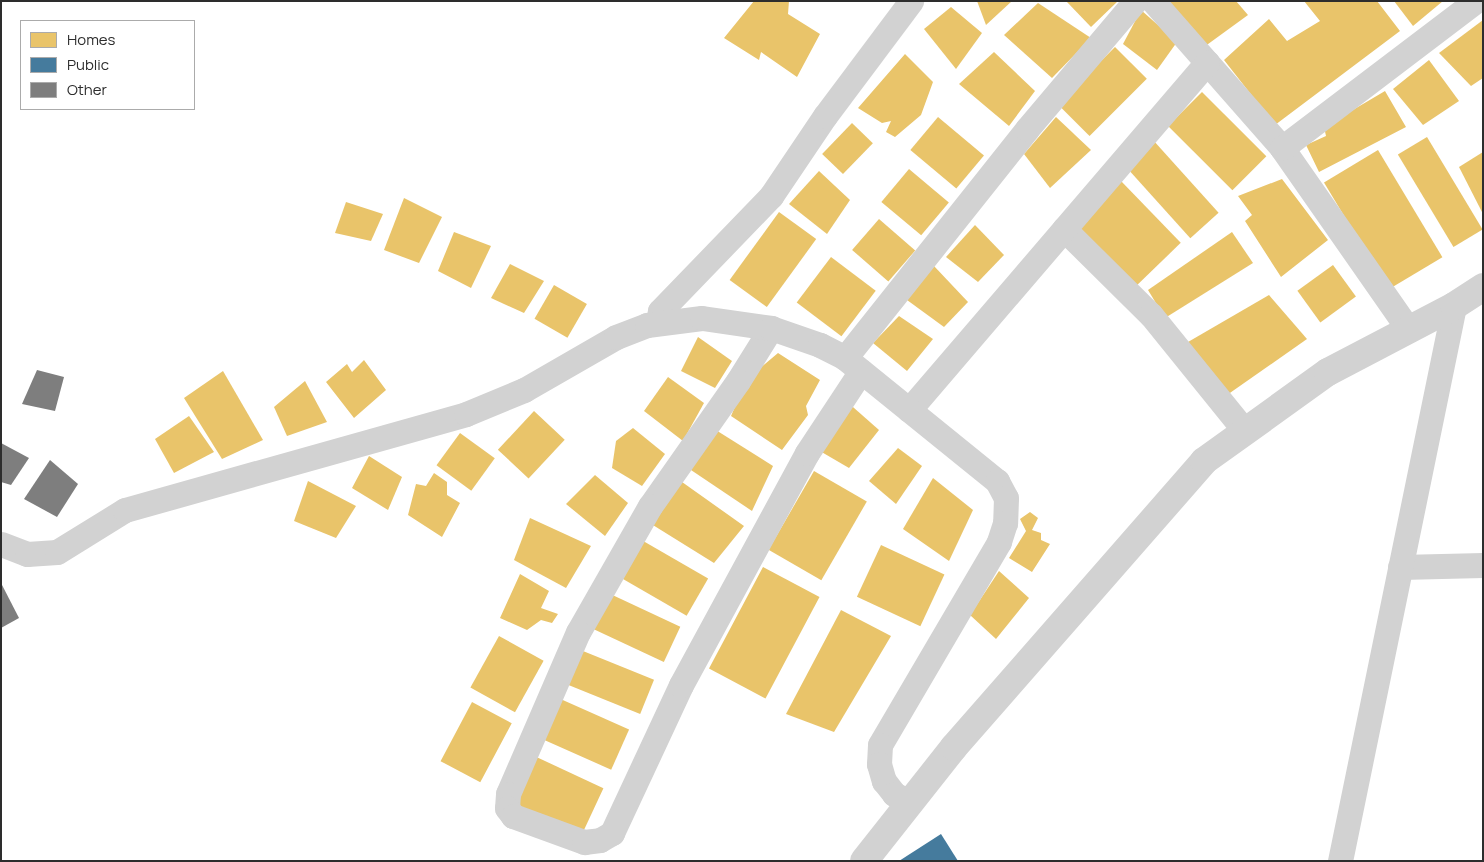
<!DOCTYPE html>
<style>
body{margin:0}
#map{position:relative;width:1484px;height:862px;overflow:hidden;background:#fff;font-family:Manrope,sans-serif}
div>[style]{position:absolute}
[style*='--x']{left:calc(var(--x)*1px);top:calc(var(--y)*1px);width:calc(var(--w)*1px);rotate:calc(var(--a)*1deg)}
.homes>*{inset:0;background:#e9c46a;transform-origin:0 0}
.public>*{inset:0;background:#457b9d}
.building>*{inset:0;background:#7e7e7e}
.minor>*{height:25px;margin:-12.5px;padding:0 12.5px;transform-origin:12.5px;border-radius:12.5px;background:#d2d2d2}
.tertiary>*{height:28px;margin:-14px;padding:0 14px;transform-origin:14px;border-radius:14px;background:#d2d2d2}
span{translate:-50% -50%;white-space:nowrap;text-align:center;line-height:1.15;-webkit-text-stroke:5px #fff;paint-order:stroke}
.frame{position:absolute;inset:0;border:2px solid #2d2d2d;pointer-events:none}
.legend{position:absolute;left:20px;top:20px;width:175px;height:90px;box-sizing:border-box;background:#fff;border:1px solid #ababab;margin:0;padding:6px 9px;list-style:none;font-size:15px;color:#2d2d2d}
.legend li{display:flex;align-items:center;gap:10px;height:25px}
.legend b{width:25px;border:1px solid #ababab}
</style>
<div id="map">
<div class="homes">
<i style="clip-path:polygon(754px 1px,789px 1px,788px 14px,820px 34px,797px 77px,761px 52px,759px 60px,724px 38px)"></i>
<i style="clip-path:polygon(977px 1px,1012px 1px,986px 25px)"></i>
<i style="clip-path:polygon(1066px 1px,1118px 1px,1091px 27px)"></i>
<i style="clip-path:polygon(1167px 1px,1236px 1px,1248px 15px,1204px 47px)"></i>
<i style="clip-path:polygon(1304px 1px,1377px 1px,1400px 31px,1275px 125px,1224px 60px,1269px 19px,1287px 41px,1320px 21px)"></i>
<i style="clip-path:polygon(1394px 1px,1443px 1px,1413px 26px)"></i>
<i style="clip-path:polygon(1038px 3px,1091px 38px,1052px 78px,1004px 35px)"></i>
<i style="clip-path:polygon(951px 7px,982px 33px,956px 69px,924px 29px)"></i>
<i style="clip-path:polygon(1141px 10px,1177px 42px,1157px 70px,1123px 44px)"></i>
<i style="clip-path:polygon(1483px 20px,1483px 78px,1471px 86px,1439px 53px)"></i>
<i style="left:1115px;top:47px;width:45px;height:81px;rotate:45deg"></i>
<i style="clip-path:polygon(994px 52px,1035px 91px,1009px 126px,959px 84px)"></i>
<i style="clip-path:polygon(905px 54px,933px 82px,921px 115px,895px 137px,886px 132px,891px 121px,882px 123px,858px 108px)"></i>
<i style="clip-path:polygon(1429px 60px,1459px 101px,1423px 125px,1393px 89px)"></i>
<i style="clip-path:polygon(1385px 91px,1406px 127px,1319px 172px,1306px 145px,1326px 136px,1324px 127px)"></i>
<i style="left:1202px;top:92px;width:91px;height:48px;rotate:45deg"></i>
<i style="left:938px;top:117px;width:60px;height:43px;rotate:40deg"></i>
<i style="clip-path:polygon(1056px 117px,1091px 150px,1050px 188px,1024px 154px)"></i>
<i style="left:852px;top:123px;width:29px;height:43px;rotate:44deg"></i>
<i style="left:1427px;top:137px;width:108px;height:34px;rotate:59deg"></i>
<i style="left:1153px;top:140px;width:98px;height:38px;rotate:48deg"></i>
<i style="left:1378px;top:150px;width:125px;height:63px;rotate:59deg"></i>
<i style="clip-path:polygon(1483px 152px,1483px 214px,1459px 167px)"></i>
<i style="left:909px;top:169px;width:52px;height:43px;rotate:40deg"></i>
<i style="clip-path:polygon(819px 171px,850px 200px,827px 234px,789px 204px)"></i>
<i style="clip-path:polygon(1282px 179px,1328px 240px,1281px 277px,1245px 221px,1252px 215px,1238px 196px)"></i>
<i style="left:1121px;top:181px;width:86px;height:62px;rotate:46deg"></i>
<i style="clip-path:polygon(404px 198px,442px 217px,419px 263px,384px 250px)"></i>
<i style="clip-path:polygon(346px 202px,383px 214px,371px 241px,335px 233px)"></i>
<i style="left:779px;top:212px;width:46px;height:84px;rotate:36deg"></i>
<i style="left:879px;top:219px;width:48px;height:41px;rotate:41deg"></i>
<i style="clip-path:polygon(975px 225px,1004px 255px,978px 282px,946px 257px)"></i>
<i style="clip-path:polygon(454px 232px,491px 246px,471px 288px,438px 271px)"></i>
<i style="clip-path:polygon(1232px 232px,1253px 263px,1165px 318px,1148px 290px)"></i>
<i style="left:831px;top:257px;width:56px;height:57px;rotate:37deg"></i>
<i style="clip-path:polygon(510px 264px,544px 281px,524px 313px,491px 298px)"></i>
<i style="left:1333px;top:265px;width:39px;height:44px;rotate:54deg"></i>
<i style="clip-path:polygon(934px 266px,968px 302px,944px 327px,907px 300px)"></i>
<i style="left:554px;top:285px;width:38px;height:39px;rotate:30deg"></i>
<i style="clip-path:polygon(1269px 295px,1307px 339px,1227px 395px,1188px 342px)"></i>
<i style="clip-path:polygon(899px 316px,933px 339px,907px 371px,873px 343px)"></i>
<i style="clip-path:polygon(698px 337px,732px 361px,715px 388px,681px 371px)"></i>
<i style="clip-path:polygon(778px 353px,820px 380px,806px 406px,808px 415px,782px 450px,731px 416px,747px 379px)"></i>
<i style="clip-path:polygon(364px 360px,386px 390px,354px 418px,326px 382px,347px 364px,352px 372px)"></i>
<i style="clip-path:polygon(223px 371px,263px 440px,222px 459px,184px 398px)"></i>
<i style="clip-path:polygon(668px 377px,704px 403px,683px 441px,644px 411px)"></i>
<i style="clip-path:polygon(305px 381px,327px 422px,287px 436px,274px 407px)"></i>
<i style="clip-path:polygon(845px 400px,879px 430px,849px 468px,813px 447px)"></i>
<i style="left:534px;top:411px;width:42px;height:53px;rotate:43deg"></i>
<i style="clip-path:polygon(189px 416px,214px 452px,174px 473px,155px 439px)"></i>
<i style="clip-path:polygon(711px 427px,773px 466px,752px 511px,688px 468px)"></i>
<i style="clip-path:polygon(633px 428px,665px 454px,642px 486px,612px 468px,616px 441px)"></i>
<i style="left:460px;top:433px;width:43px;height:40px;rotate:36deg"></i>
<i style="clip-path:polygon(898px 448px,922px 466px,896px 504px,869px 481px)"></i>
<i style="clip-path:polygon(369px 456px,402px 477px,388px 510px,352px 488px)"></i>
<i style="left:814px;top:471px;width:61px;height:91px;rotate:30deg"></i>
<i style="clip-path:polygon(434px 473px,447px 482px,447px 495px,460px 503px,442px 537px,408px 515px,416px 484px,426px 486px)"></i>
<i style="clip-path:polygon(595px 475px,628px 503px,605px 536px,566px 504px)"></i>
<i style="clip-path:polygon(675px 477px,744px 526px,714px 563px,648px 522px)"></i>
<i style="clip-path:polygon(933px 478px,973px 510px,949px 561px,903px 529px)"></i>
<i style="clip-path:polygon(308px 481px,356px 506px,336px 538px,294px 521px)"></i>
<i style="clip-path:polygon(1030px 512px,1038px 518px,1032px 530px,1041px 533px,1041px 540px,1050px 544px,1032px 572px,1009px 558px,1026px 531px,1020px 519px)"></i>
<i style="clip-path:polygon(530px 518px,591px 546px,566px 588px,514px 560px)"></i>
<i style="left:638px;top:538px;width:81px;height:43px;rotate:30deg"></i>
<i style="left:881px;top:545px;width:70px;height:57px;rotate:25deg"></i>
<i style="left:763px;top:567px;width:64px;height:115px;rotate:28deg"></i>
<i style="clip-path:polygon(999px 571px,1029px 598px,996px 639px,970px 615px)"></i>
<i style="clip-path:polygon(520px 574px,549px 591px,541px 608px,558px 614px,552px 623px,541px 620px,527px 630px,500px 618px)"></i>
<i style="left:606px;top:592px;width:82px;height:39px;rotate:25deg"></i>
<i style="clip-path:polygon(841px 610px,891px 636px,834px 732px,786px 714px)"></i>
<i style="left:499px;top:636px;width:51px;height:59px;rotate:29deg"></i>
<i style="left:578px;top:649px;width:82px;height:37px;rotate:22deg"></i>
<i style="left:556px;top:697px;width:80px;height:44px;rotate:24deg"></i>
<i style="left:472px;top:702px;width:45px;height:67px;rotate:28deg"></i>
<i style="left:530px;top:754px;width:81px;height:57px;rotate:25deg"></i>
</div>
<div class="public">
<i style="clip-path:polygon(941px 834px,958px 861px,899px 861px)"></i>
</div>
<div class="building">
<i style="clip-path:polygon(37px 370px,64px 377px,55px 411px,22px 404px)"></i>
<i style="clip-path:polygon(1px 443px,29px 458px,11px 485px,1px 482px)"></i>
<i style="clip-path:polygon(50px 460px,78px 484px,57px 517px,24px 499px)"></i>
<i style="clip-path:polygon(1px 583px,19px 618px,1px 628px)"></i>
</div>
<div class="minor">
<i style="--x:1153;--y:1;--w:196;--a:48.7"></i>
<i style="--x:1282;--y:148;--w:222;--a:55.1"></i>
<i style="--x:1282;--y:148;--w:243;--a:-37.2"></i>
<i style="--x:1064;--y:229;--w:122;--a:44.7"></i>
<i style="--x:1151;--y:315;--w:149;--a:51"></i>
<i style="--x:658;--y:322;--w:11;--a:-80"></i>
<i style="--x:660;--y:311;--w:160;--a:-46"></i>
<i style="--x:771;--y:196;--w:97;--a:-56"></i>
<i style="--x:825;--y:116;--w:144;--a:-53.2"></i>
<i style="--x:771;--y:328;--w:62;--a:121.9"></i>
<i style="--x:738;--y:381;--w:153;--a:125.1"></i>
<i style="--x:650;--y:506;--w:145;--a:119.7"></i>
<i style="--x:578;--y:632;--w:176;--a:113.4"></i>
<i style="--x:508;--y:794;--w:14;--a:94"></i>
<i style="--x:507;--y:808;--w:10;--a:53"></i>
<i style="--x:513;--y:816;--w:76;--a:20.1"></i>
<i style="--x:584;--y:842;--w:16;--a:-7"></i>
<i style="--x:600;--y:840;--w:14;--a:-30"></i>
<i style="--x:612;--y:833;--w:163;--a:-65"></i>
<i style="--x:681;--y:685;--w:264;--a:-61.5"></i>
<i style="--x:807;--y:453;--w:98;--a:-56.6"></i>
<i style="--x:845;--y:358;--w:293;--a:-51.5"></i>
<i style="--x:1027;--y:129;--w:167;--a:-49.8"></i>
<i style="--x:909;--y:410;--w:458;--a:-49.4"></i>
<i style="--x:1;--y:544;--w:28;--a:21"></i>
<i style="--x:27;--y:554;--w:30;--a:-4"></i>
<i style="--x:57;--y:552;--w:80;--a:-31.7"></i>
<i style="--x:125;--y:510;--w:354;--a:-15.7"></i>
<i style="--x:466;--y:414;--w:63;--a:-22.5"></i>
<i style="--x:524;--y:390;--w:106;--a:-29.9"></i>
<i style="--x:616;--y:337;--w:33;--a:-21"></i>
<i style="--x:647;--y:325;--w:55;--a:-7.3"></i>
<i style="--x:702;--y:318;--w:70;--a:8.2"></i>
<i style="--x:771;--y:328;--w:52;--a:19.1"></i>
<i style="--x:820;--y:345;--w:28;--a:27"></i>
<i style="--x:845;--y:358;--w:196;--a:39"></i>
<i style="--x:997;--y:481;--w:19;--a:62"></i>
<i style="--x:1006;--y:498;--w:25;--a:92"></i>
<i style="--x:1005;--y:523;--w:20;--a:108"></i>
<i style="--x:999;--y:542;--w:235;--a:120.4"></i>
<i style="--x:880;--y:745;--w:19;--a:93"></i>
<i style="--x:879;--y:764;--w:18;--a:74"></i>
<i style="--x:884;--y:781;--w:16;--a:52"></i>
<i style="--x:894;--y:794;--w:18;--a:29"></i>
<i style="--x:1400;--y:567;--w:83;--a:-1.4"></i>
<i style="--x:1340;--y:861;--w:567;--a:-78.39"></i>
</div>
<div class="tertiary">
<i style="--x:864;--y:861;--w:145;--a:-51.7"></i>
<i style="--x:954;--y:747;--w:380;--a:-48.8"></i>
<i style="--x:1204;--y:461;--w:153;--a:-35.7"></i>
<i style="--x:1328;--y:372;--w:142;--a:-27.6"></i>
<i style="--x:1454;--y:306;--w:35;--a:-33"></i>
</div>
<div class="frame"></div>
<ul class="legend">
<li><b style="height:14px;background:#e9c46a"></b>Homes</li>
<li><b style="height:14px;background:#457b9d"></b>Public</li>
<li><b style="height:14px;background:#7e7e7e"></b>Other</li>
</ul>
</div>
